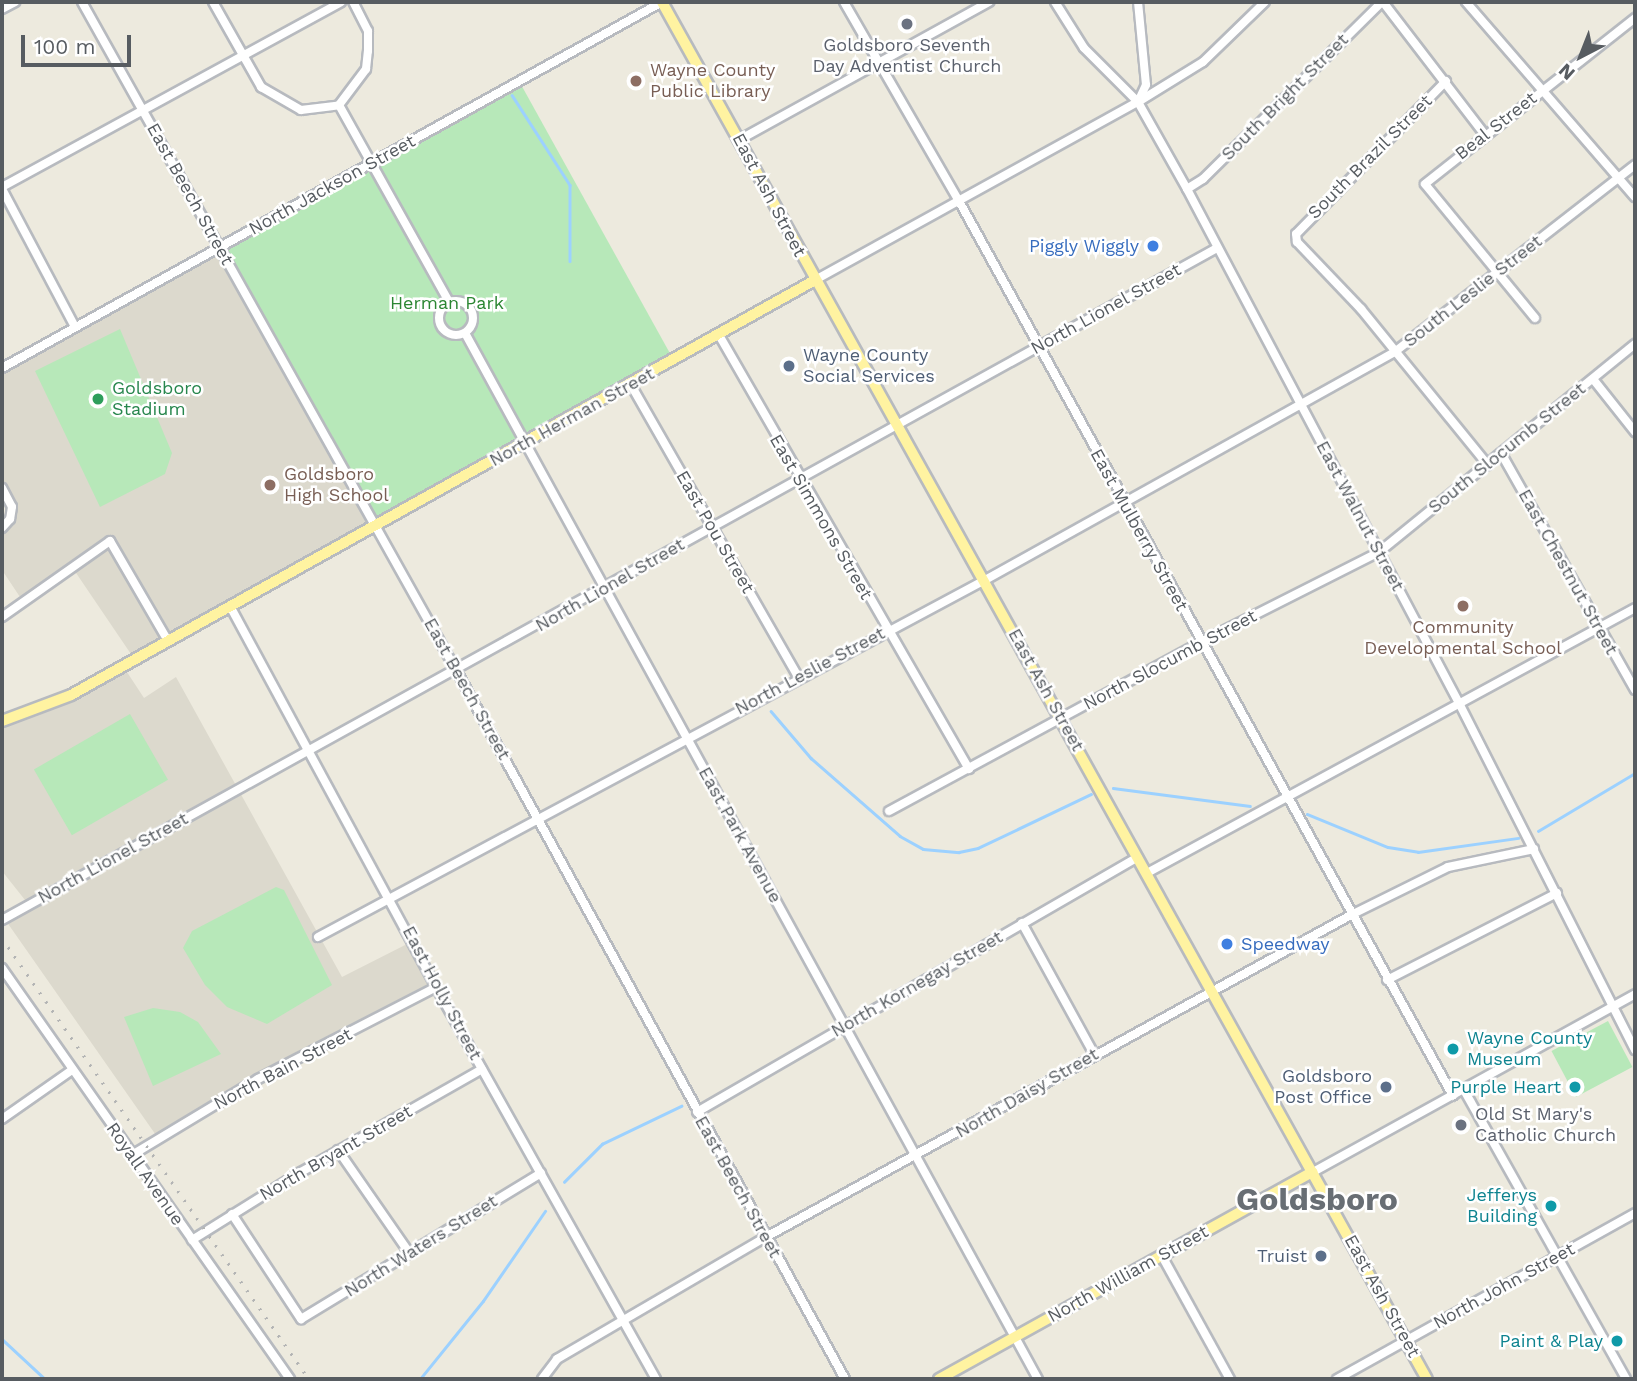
<!DOCTYPE html>
<style>
body{margin:0}
#map{position:relative;width:1637px;height:1381px;overflow:hidden;background:#edeade;font-family:"Work Sans",sans-serif}
div>[style]{position:absolute}
[style*='--x']{left:calc(var(--x)*1px);top:calc(var(--y)*1px);width:calc(var(--w)*1px);rotate:calc(var(--a)*1deg)}
.education>*{inset:0;background:#dcd9cd}
.green>*{inset:0;background:#b7e8b9;transform-origin:0 0}
.stream>*{height:2.5px;margin:-1.25px;padding:0 1.25px;transform-origin:1.25px;border-radius:1.25px;background:#9cd1ff}
.roads{filter:drop-shadow(2px 0 #b7babf) drop-shadow(-2px 0 #b7babf) drop-shadow(0 2px #b7babf) drop-shadow(0 -2px #b7babf)}
.minor>*{height:8px;margin:-4px;padding:0 4px;transform-origin:4px;border-radius:4px;background:#fff}
.minor>.ring{margin:-4px;padding:0;box-sizing:content-box;background:none;border:8px solid #fff;border-radius:50%}
.major>*{height:10px;margin:-5px;padding:0 5px;transform-origin:5px;border-radius:5px;background:#fff3a1}
.rail>*{height:2.5px;margin-top:-1.25px;transform-origin:0;background:repeating-linear-gradient(90deg,#b3b4b4 0 2px,transparent 0 11px)}
.dots>*{width:19px;height:19px;translate:-50% -50%;box-sizing:border-box;border:4px solid #fff;border-radius:50%}
span{translate:-50% -50%;white-space:nowrap;text-align:center;line-height:1.15;-webkit-text-stroke:5px #fff;paint-order:stroke}
.worship-label{font-size:18px;color:#5b616d}
.left{translate:0 -50%;text-align:left}
.education-label{font-size:18px;color:#785e54}
.street-label{font-size:18px;color:#575c61}
.shop-label{font-size:18px;color:#366cbe}
.right{translate:-100% -50%;text-align:right}
.park-label{font-size:18px;color:#2b8632}
.service-label{font-size:18px;color:#4e5e75}
.leisure-label{font-size:18px;color:#27864d}
.culture-label{font-size:18px;color:#0d838f}
.town-label{font-size:32px;color:#686e74;font-weight:700}
.frame{position:absolute;inset:0;border:4px solid #575c61;pointer-events:none}
.north{position:absolute;left:1546px;top:21px;width:70px;height:70px;-webkit-text-stroke:5px #fff;paint-order:stroke;rotate:222deg;font-size:19px;font-weight:700;line-height:28px;text-align:center;color:#575c61}
.north::after{content:'';display:block;margin:auto;width:24px;height:32px;background:#575c61;clip-path:polygon(50% 0,100% 100%,50% 72%,0 100%)}
.scale{position:absolute;left:21px;top:35px;width:110px;height:32px;box-sizing:border-box;border:4px solid #575c61;border-top:0;padding-left:9px;font-size:21px;line-height:24px;white-space:nowrap;color:#575c61;-webkit-text-stroke:5px #fff;paint-order:stroke}
</style>
<div id="map">
<div class="education">
<i style="clip-path:polygon(220px 247px,376px 526px,135px 660px,72px 567px,22px 600px,2px 570px,2px 528px,12px 507px,2px 488px,2px 368px)"></i>
<i style="clip-path:polygon(123px 666px,144px 698px,176px 677px,342px 977px,413px 941px,436px 987px,158px 1138px,4px 918px,29px 905px,2px 871px,2px 721px)"></i>
</div>
<div class="green">
<i style="left:519px;top:81px;width:315px;height:342px;rotate:61deg"></i>
<i style="clip-path:polygon(120px 329px,172px 453px,165px 474px,100px 507px,35px 371px)"></i>
<i style="left:130px;top:714px;width:76px;height:111px;rotate:60deg"></i>
<i style="clip-path:polygon(276px 887px,284px 890px,332px 985px,267px 1024px,227px 1007px,205px 985px,183px 948px,192px 931px)"></i>
<i style="clip-path:polygon(153px 1008px,180px 1012px,198px 1022px,221px 1054px,153px 1086px,124px 1017px)"></i>
<i style="left:1608px;top:1021px;width:52px;height:64px;rotate:62deg"></i>
</div>
<div class="stream">
<i style="--x:512;--y:95;--w:107;--a:57.2"></i>
<i style="--x:570;--y:185;--w:76;--a:90"></i>
<i style="--x:771;--y:711;--w:62;--a:49.6"></i>
<i style="--x:811;--y:758;--w:118;--a:41.2"></i>
<i style="--x:900;--y:836;--w:26;--a:29"></i>
<i style="--x:923;--y:849;--w:36;--a:5"></i>
<i style="--x:959;--y:852;--w:19;--a:-12"></i>
<i style="--x:978;--y:848;--w:125;--a:-25.5"></i>
<i style="--x:1113;--y:788;--w:138;--a:7.5"></i>
<i style="--x:1307;--y:814;--w:87;--a:22.2"></i>
<i style="--x:1388;--y:847;--w:30;--a:9"></i>
<i style="--x:1418;--y:852;--w:101;--a:-8"></i>
<i style="--x:1538;--y:831;--w:113;--a:-30.9"></i>
<i style="--x:564;--y:1182;--w:54;--a:-45"></i>
<i style="--x:602;--y:1144;--w:88;--a:-25.7"></i>
<i style="--x:2;--y:1339;--w:59;--a:42.9"></i>
<i style="--x:420;--y:1379;--w:100;--a:-51.1"></i>
<i style="--x:483;--y:1301;--w:109;--a:-55.4"></i>
</div>
<div class="roads">
<div class="minor">
<i style="--x:82;--y:2;--w:766;--a:60.76"></i>
<i style="--x:456;--y:670;--w:809;--a:61.25"></i>
<i style="--x:213;--y:2;--w:98;--a:60.5"></i>
<i style="--x:261;--y:87;--w:46;--a:29.9"></i>
<i style="--x:301;--y:110;--w:38;--a:-7"></i>
<i style="--x:844;--y:2;--w:230;--a:60"></i>
<i style="--x:959;--y:201;--w:1022;--a:61.1"></i>
<i style="--x:1055;--y:2;--w:54;--a:57.8"></i>
<i style="--x:1084;--y:48;--w:76;--a:45"></i>
<i style="--x:1138;--y:102;--w:100;--a:60.6"></i>
<i style="--x:1187;--y:189;--w:584;--a:62.12"></i>
<i style="--x:1460;--y:705;--w:387;--a:63.1"></i>
<i style="--x:1383;--y:2;--w:168;--a:52.5"></i>
<i style="--x:1466;--y:2;--w:258;--a:49.1"></i>
<i style="--x:2;--y:9;--w:15;--a:-28"></i>
<i style="--x:1446;--y:81;--w:214;--a:134.4"></i>
<i style="--x:1296;--y:234;--w:8;--a:83"></i>
<i style="--x:1297;--y:242;--w:93;--a:46.3"></i>
<i style="--x:1361;--y:309;--w:201;--a:50.9"></i>
<i style="--x:1138;--y:102;--w:19;--a:-65"></i>
<i style="--x:1146;--y:85;--w:83;--a:-95.5"></i>
<i style="--x:339;--y:105;--w:226;--a:60.8"></i>
<i style="--x:339;--y:105;--w:45;--a:-53.1"></i>
<i style="--x:366;--y:69;--w:18;--a:-84"></i>
<i style="--x:368;--y:51;--w:20;--a:-90"></i>
<i style="--x:368;--y:31;--w:33;--a:-117"></i>
<i style="--x:739;--y:140;--w:286;--a:-28.9"></i>
<i style="--x:2;--y:187;--w:386;--a:-28.6"></i>
<i style="--x:2;--y:189;--w:156;--a:62.1"></i>
<i style="--x:1187;--y:189;--w:19;--a:-32"></i>
<i style="--x:1203;--y:179;--w:252;--a:-44.7"></i>
<i style="--x:815;--y:280;--w:369;--a:-28.9"></i>
<i style="--x:1138;--y:102;--w:76;--a:-31.6"></i>
<i style="--x:1203;--y:62;--w:86;--a:-44.1"></i>
<i class="ring" style="left:439px;top:301px;width:26px;height:26px"></i>
<i style="--x:1535;--y:318;--w:173;--a:-129.4"></i>
<i style="--x:1425;--y:184;--w:268;--a:-38.3"></i>
<i style="--x:465;--y:333;--w:1193;--a:61.29"></i>
<i style="--x:719;--y:335;--w:501;--a:60.06"></i>
<i style="--x:2;--y:368;--w:755;--a:-29.01"></i>
<i style="--x:1593;--y:379;--w:68;--a:51.6"></i>
<i style="--x:631;--y:385;--w:338;--a:60.2"></i>
<i style="--x:1501;--y:453;--w:272;--a:60.5"></i>
<i style="--x:2;--y:488;--w:21;--a:62"></i>
<i style="--x:12;--y:507;--w:12;--a:99"></i>
<i style="--x:10;--y:519;--w:12;--a:132"></i>
<i style="--x:230;--y:606;--w:433;--a:61.6"></i>
<i style="--x:436;--y:987;--w:450;--a:60.7"></i>
<i style="--x:2;--y:617;--w:132;--a:-35.1"></i>
<i style="--x:110;--y:541;--w:116;--a:59.9"></i>
<i style="--x:889;--y:811;--w:355;--a:-28.4"></i>
<i style="--x:1201;--y:642;--w:199;--a:-26.8"></i>
<i style="--x:1379;--y:552;--w:330;--a:-39.1"></i>
<i style="--x:1147;--y:873;--w:555;--a:-28.5"></i>
<i style="--x:2;--y:920;--w:1388;--a:-28.95"></i>
<i style="--x:1022;--y:923;--w:149;--a:61.2"></i>
<i style="--x:318;--y:937;--w:757;--a:-28.16"></i>
<i style="--x:985;--y:580;--w:470;--a:-29.1"></i>
<i style="--x:1396;--y:351;--w:303;--a:-37.9"></i>
<i style="--x:2;--y:968;--w:502;--a:54.98"></i>
<i style="--x:1387;--y:980;--w:191;--a:-27.1"></i>
<i style="--x:1464;--y:1090;--w:331;--a:60.7"></i>
<i style="--x:697;--y:1112;--w:509;--a:-30.04"></i>
<i style="--x:2;--y:1119;--w:85;--a:-35"></i>
<i style="--x:338;--y:1150;--w:123;--a:55.3"></i>
<i style="--x:132;--y:1155;--w:147;--a:-31.1"></i>
<i style="--x:258;--y:1079;--w:200;--a:-27.3"></i>
<i style="--x:1313;--y:1172;--w:368;--a:-28.9"></i>
<i style="--x:232;--y:1214;--w:126;--a:56.7"></i>
<i style="--x:301;--y:1319;--w:281;--a:-31.3"></i>
<i style="--x:192;--y:1240;--w:128;--a:-32"></i>
<i style="--x:301;--y:1172;--w:208;--a:-29.6"></i>
<i style="--x:1162;--y:1256;--w:141;--a:61.1"></i>
<i style="--x:542;--y:1379;--w:25;--a:-53"></i>
<i style="--x:557;--y:1359;--w:242;--a:-30.3"></i>
<i style="--x:766;--y:1237;--w:668;--a:-28.83"></i>
<i style="--x:1351;--y:915;--w:108;--a:-26.3"></i>
<i style="--x:1448;--y:867;--w:88;--a:-11.8"></i>
<i style="--x:1337;--y:1379;--w:341;--a:-29.1"></i>
</div>
<div class="major">
<i style="--x:662;--y:2;--w:1575;--a:60.95"></i>
<i style="--x:2;--y:721;--w:74;--a:-20.6"></i>
<i style="--x:71;--y:695;--w:852;--a:-29.15"></i>
<i style="--x:939;--y:1379;--w:427;--a:-29"></i>
</div>
</div>
<div class="rail">
<i style="--x:2;--y:938;--w:537;--a:55.16"></i>
</div>
<div class="dots">
<i style="left:907px;top:24px;background:#6b7280"></i>
<i style="left:636px;top:81px;background:#8d6e63"></i>
<i style="left:1153px;top:246px;background:#3f7fe0"></i>
<i style="left:789px;top:366px;background:#5c6f8a"></i>
<i style="left:98px;top:399px;background:#2e9e5b"></i>
<i style="left:270px;top:485px;background:#8d6e63"></i>
<i style="left:1463px;top:606px;background:#8d6e63"></i>
<i style="left:1227px;top:944px;background:#3f7fe0"></i>
<i style="left:1453px;top:1049px;background:#0f9aa8"></i>
<i style="left:1386px;top:1087px;background:#5c6f8a"></i>
<i style="left:1575px;top:1087px;background:#0f9aa8"></i>
<i style="left:1461px;top:1125px;background:#6b7280"></i>
<i style="left:1551px;top:1206px;background:#0f9aa8"></i>
<i style="left:1321px;top:1256px;background:#5c6f8a"></i>
<i style="left:1617px;top:1341px;background:#0f9aa8"></i>
</div>
<div class="worship-label">
<span style="left:907px;top:56px">Goldsboro Seventh<br>Day Adventist Church</span>
<span class="left" style="left:1475px;top:1125px">Old St Mary's<br>Catholic Church</span>
</div>
<div class="education-label">
<span class="left" style="left:650px;top:81px">Wayne County<br>Public Library</span>
<span class="left" style="left:284px;top:485px">Goldsboro<br>High School</span>
<span style="left:1463px;top:638px">Community<br>Developmental School</span>
</div>
<div class="street-label">
<span style="left:1285px;top:97px;rotate:-45deg">South Bright Street</span>
<span style="left:1496px;top:126px;rotate:-38deg">Beal Street</span>
<span style="left:1370px;top:157px;rotate:-45deg">South Brazil Street</span>
<span style="left:332px;top:185px;rotate:-29deg">North Jackson Street</span>
<span style="left:190px;top:194px;rotate:61deg">East Beech Street</span>
<span style="left:769px;top:195px;rotate:62deg">East Ash Street</span>
<span style="left:1473px;top:291px;rotate:-38deg">South Leslie Street</span>
<span style="left:1106px;top:309px;rotate:-29deg">North Lionel Street</span>
<span style="left:572px;top:417px;rotate:-29deg">North Herman Street</span>
<span style="left:1507px;top:448px;rotate:-39deg">South Slocumb Street</span>
<span style="left:1360px;top:516px;rotate:62deg">East Walnut Street</span>
<span style="left:821px;top:517px;rotate:60deg">East Simmons Street</span>
<span style="left:1139px;top:530px;rotate:61deg">East Mulberry Street</span>
<span style="left:715px;top:532px;rotate:60deg">East Pou Street</span>
<span style="left:1568px;top:572px;rotate:61deg">East Chestnut Street</span>
<span style="left:610px;top:585px;rotate:-30deg">North Lionel Street</span>
<span style="left:1170px;top:660px;rotate:-28deg">North Slocumb Street</span>
<span style="left:810px;top:671px;rotate:-28deg">North Leslie Street</span>
<span style="left:467px;top:689px;rotate:61deg">East Beech Street</span>
<span style="left:1046px;top:690px;rotate:61deg">East Ash Street</span>
<span style="left:740px;top:835px;rotate:61deg">East Park Avenue</span>
<span style="left:113px;top:858px;rotate:-29deg">North Lionel Street</span>
<span style="left:917px;top:984px;rotate:-30deg">North Kornegay Street</span>
<span style="left:442px;top:993px;rotate:62deg">East Holly Street</span>
<span style="left:283px;top:1069px;rotate:-28deg">North Bain Street</span>
<span style="left:1027px;top:1093px;rotate:-30deg">North Daisy Street</span>
<span style="left:336px;top:1153px;rotate:-30deg">North Bryant Street</span>
<span style="left:145px;top:1174px;rotate:55deg">Royall Avenue</span>
<span style="left:738px;top:1187px;rotate:61deg">East Beech Street</span>
<span style="left:421px;top:1246px;rotate:-32deg">North Waters Street</span>
<span style="left:1128px;top:1274px;rotate:-29deg">North William Street</span>
<span style="left:1504px;top:1286px;rotate:-29deg">North John Street</span>
<span style="left:1382px;top:1296px;rotate:61deg">East Ash Street</span>
</div>
<div class="shop-label">
<span class="right" style="left:1139px;top:246px">Piggly Wiggly</span>
<span class="left" style="left:1241px;top:944px">Speedway</span>
</div>
<div class="park-label">
<span style="left:447px;top:303px">Herman Park</span>
</div>
<div class="service-label">
<span class="left" style="left:803px;top:366px">Wayne County<br>Social Services</span>
<span class="right" style="left:1372px;top:1087px">Goldsboro<br>Post Office</span>
<span class="right" style="left:1307px;top:1256px">Truist</span>
</div>
<div class="leisure-label">
<span class="left" style="left:112px;top:399px">Goldsboro<br>Stadium</span>
</div>
<div class="culture-label">
<span class="left" style="left:1467px;top:1049px">Wayne County<br>Museum</span>
<span class="right" style="left:1561px;top:1087px">Purple Heart</span>
<span class="right" style="left:1537px;top:1206px">Jefferys<br>Building</span>
<span class="right" style="left:1603px;top:1341px">Paint &amp; Play</span>
</div>
<div class="town-label">
<span style="left:1317px;top:1199px">Goldsboro</span>
</div>
<div class="frame"></div>
<div class="north">N</div>
<div class="scale">100 m</div>
</div>
